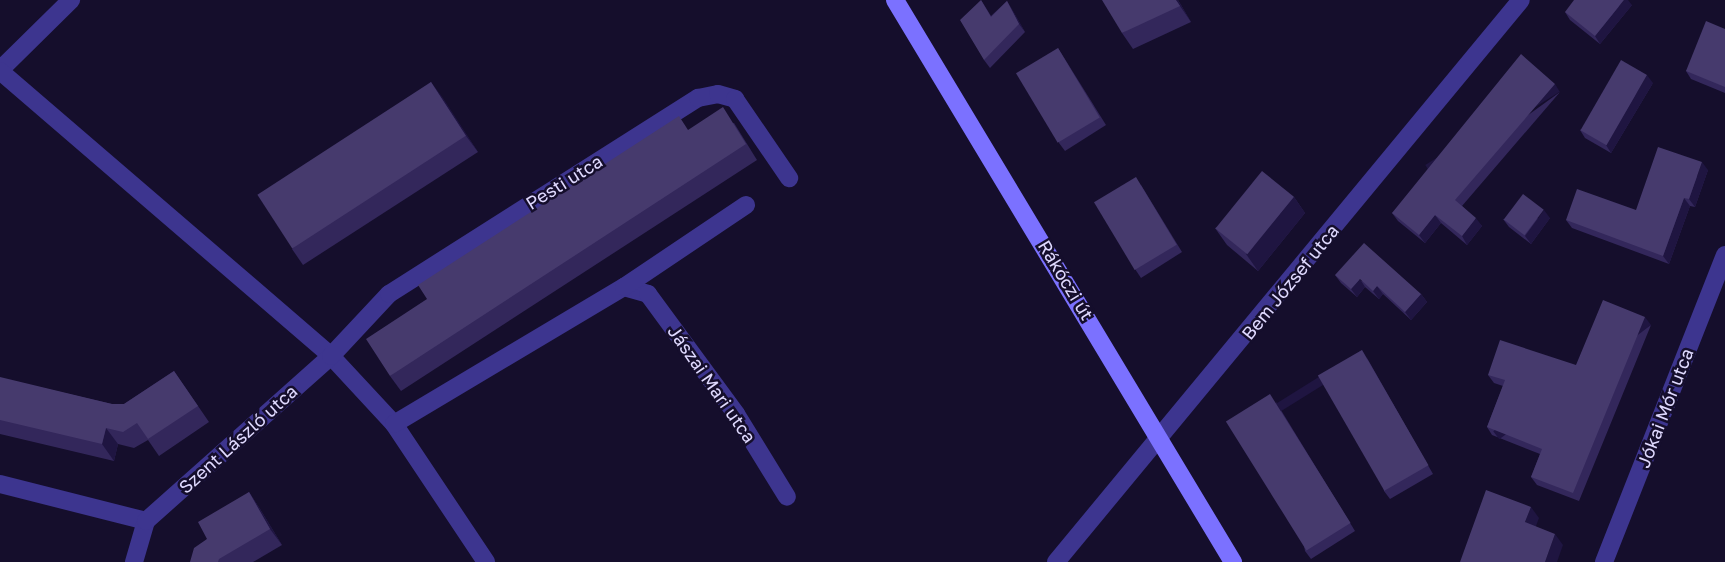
<!DOCTYPE html>
<meta charset="utf-8">
<style>
body{margin:0}
#map{position:relative;width:1725px;height:562px;overflow:hidden;background:#150e2c;font-family:"Golos Text",sans-serif}
div>[style]{position:absolute}
[style*='--x']{left:calc(var(--x)*1px);top:calc(var(--y)*1px);width:calc(var(--w)*1px);rotate:calc(var(--a)*1deg)}
.street>*{height:18px;margin:-9px;padding:0 9px;transform-origin:9px;border-radius:9px;background:#3d358f}
.secondary>*{height:18px;margin:-9px;padding:0 9px;transform-origin:9px;border-radius:9px;background:#7b71ff}
.wall>*{inset:0;background:#33275b}
.shaded-wall>*{inset:0;background:#1f1541;transform-origin:0 0}
.building>*{inset:0;background:#463a6d;transform-origin:0 0}
span{translate:-50% -50%;white-space:nowrap;text-align:center;line-height:1.15;-webkit-text-stroke:5px #150e2c;paint-order:stroke}
.street-label{font-size:18px;color:#e0daff}
</style>
<div id="map">
<div class="street">
<i style="--x:0;--y:70;--w:100;--a:-44.6"></i>
<i style="--x:0;--y:71;--w:437;--a:40.7"></i>
<i style="--x:331;--y:356;--w:93;--a:47.2"></i>
<i style="--x:394;--y:424;--w:166;--a:56.3"></i>
<i style="--x:624;--y:287;--w:25;--a:16"></i>
<i style="--x:648;--y:294;--w:149;--a:53.7"></i>
<i style="--x:736;--y:414;--w:97;--a:58.4"></i>
<i style="--x:394;--y:424;--w:268;--a:-30.8"></i>
<i style="--x:624;--y:287;--w:147;--a:-33.9"></i>
<i style="--x:0;--y:484;--w:151;--a:14.2"></i>
<i style="--x:134;--y:562;--w:43;--a:-73.7"></i>
<i style="--x:146;--y:521;--w:248;--a:-41.7"></i>
<i style="--x:331;--y:356;--w:85;--a:-46.9"></i>
<i style="--x:389;--y:294;--w:366;--a:-32.4"></i>
<i style="--x:698;--y:98;--w:20;--a:-11"></i>
<i style="--x:718;--y:94;--w:18;--a:16"></i>
<i style="--x:735;--y:99;--w:96;--a:55.6"></i>
<i style="--x:1056;--y:562;--w:729;--a:-50.4"></i>
<i style="--x:1604;--y:562;--w:330;--a:-68.5"></i>
</div>
<div class="secondary">
<i style="--x:895;--y:0;--w:656;--a:58.98"></i>
</div>
<div class="wall">
<i style="clip-path:polygon(981px 0,991px 16px,1007px 1px,1025px 32px,990px 68px,984px 60px)"></i>
<i style="clip-path:polygon(1178px 0,1191px 22px,1133px 49px,1122px 33px)"></i>
<i style="clip-path:polygon(1632px 5px,1600px 44px,1570px 20px,1565px 12px)"></i>
<i style="clip-path:polygon(1725px 29px,1725px 93px,1691px 79px,1686px 71px)"></i>
<i style="clip-path:polygon(1058px 48px,1106px 125px,1065px 151px,1059px 143px)"></i>
<i style="clip-path:polygon(431px 82px,478px 152px,303px 265px,292px 249px)"></i>
<i style="clip-path:polygon(1653px 83px,1611px 153px,1585px 138px,1580px 130px)"></i>
<i style="clip-path:polygon(1560px 92px,1462px 206px,1482px 226px,1467px 245px,1441px 223px,1425px 243px,1398px 221px,1392px 213px)"></i>
<i style="clip-path:polygon(734px 123px,757px 160px,401px 391px,390px 376px,688px 130px)"></i>
<i style="clip-path:polygon(1708px 170px,1695px 207px,1690px 206px,1669px 264px,1572px 228px,1566px 220px,1636px 210px)"></i>
<i style="clip-path:polygon(1141px 185px,1182px 252px,1141px 278px,1135px 269px)"></i>
<i style="clip-path:polygon(1294px 197px,1305px 213px,1258px 271px,1227px 245px,1215px 228px)"></i>
<i style="clip-path:polygon(1550px 218px,1531px 244px,1509px 227px,1503px 219px)"></i>
<i style="clip-path:polygon(1335px 275px,1421px 294px,1427px 302px,1411px 320px,1383px 294px,1379px 299px,1365px 287px,1357px 297px,1341px 283px)"></i>
<i style="clip-path:polygon(1651px 325px,1579px 501px,1537px 485px,1531px 477px,1540px 454px,1492px 435px,1487px 427px,1503px 386px,1494px 383px,1488px 375px,1576px 365px)"></i>
<i style="clip-path:polygon(1367px 358px,1433px 474px,1390px 499px,1384px 491px)"></i>
<i style="clip-path:polygon(174px 371px,209px 422px,159px 456px,148px 440px,134px 448px,118px 444px,114px 461px,0 434px,0 378px,112px 404px,124px 404px)"></i>
<i style="clip-path:polygon(1276px 402px,1355px 531px,1311px 559px,1305px 551px)"></i>
<i style="clip-path:polygon(249px 492px,260px 509px,282px 545px,253px 562px,190px 562px,207px 539px)"></i>
</div>
<div class="shaded-wall">
<i style="clip-path:polygon(1176px 0,1178px 0,1191px 22px,1180px 6px)"></i>
<i style="clip-path:polygon(1624px 0,1628px 0,1632px 5px,1600px 44px,1595px 36px)"></i>
<i style="clip-path:polygon(1007px 1px,1012px 9px,1025px 32px,1019px 24px)"></i>
<i style="clip-path:polygon(1647px 75px,1653px 83px,1611px 153px,1606px 145px)"></i>
<i style="clip-path:polygon(431px 82px,443px 98px,478px 152px,466px 136px)"></i>
<i style="left:1555px;top:84px;width:9px;height:153px;rotate:58deg"></i>
<i style="clip-path:polygon(1702px 162px,1708px 170px,1695px 207px,1689px 199px)"></i>
<i style="clip-path:polygon(1294px 197px,1305px 213px,1258px 271px,1246px 254px)"></i>
<i style="clip-path:polygon(1684px 198px,1690px 206px,1669px 264px,1663px 256px)"></i>
<i style="clip-path:polygon(1544px 210px,1550px 218px,1531px 244px,1525px 236px)"></i>
<i style="clip-path:polygon(1435px 215px,1441px 223px,1425px 243px,1419px 235px)"></i>
<i style="clip-path:polygon(1476px 218px,1482px 226px,1467px 245px,1462px 236px)"></i>
<i style="clip-path:polygon(1360px 279px,1365px 287px,1357px 297px,1351px 289px)"></i>
<i style="clip-path:polygon(1377px 286px,1383px 294px,1379px 299px,1373px 291px)"></i>
<i style="clip-path:polygon(1421px 294px,1427px 302px,1411px 320px,1405px 312px)"></i>
<i style="left:1645px;top:317px;width:10px;height:190px;rotate:53deg"></i>
<i style="left:1362px;top:350px;width:9px;height:133px;rotate:58deg"></i>
<i style="clip-path:polygon(106px 428px,118px 444px,114px 461px,102px 444px)"></i>
<i style="clip-path:polygon(249px 492px,260px 509px,282px 545px,270px 529px)"></i>
<i style="clip-path:polygon(1531px 507px,1539px 518px,1533px 534px,1525px 522px)"></i>
<i style="clip-path:polygon(1555px 534px,1563px 545px,1557px 562px,1545px 562px)"></i>
</div>
<div class="building">
<i style="clip-path:polygon(981px 0,991px 17px,1007px 1px,1019px 24px,984px 60px,960px 20px)"></i>
<i style="clip-path:polygon(1102px 0,1176px 0,1180px 6px,1122px 33px)"></i>
<i style="clip-path:polygon(1574px 0,1624px 0,1595px 36px,1565px 12px)"></i>
<i style="clip-path:polygon(1706px 21px,1725px 29px,1725px 87px,1686px 71px)"></i>
<i style="left:1058px;top:48px;width:81px;height:49px;rotate:59deg"></i>
<i style="clip-path:polygon(1521px 54px,1555px 84px,1455px 200px,1476px 218px,1462px 236px,1435px 215px,1419px 235px,1392px 213px)"></i>
<i style="left:1621px;top:60px;width:30px;height:81px;rotate:30deg"></i>
<i style="left:431px;top:82px;width:64px;height:207px;rotate:57deg"></i>
<i style="clip-path:polygon(723px 107px,746px 144px,390px 376px,366px 339px,427px 299px,418px 285px,679px 116px,688px 130px)"></i>
<i style="clip-path:polygon(1658px 147px,1702px 162px,1689px 199px,1684px 198px,1663px 256px,1566px 220px,1577px 189px,1636px 210px)"></i>
<i style="left:1262px;top:171px;width:41px;height:74px;rotate:39deg"></i>
<i style="left:1136px;top:177px;width:79px;height:49px;rotate:59deg"></i>
<i style="left:1523px;top:194px;width:26px;height:32px;rotate:37deg"></i>
<i style="clip-path:polygon(1364px 243px,1421px 294px,1405px 312px,1377px 286px,1373px 291px,1360px 279px,1351px 289px,1335px 275px)"></i>
<i style="clip-path:polygon(1603px 300px,1645px 317px,1573px 493px,1531px 477px,1542px 449px,1487px 427px,1505px 380px,1488px 375px,1500px 340px,1576px 365px)"></i>
<i style="left:1362px;top:350px;width:133px;height:51px;rotate:60deg"></i>
<i style="clip-path:polygon(174px 371px,198px 406px,148px 439px,137px 423px,123px 432px,106px 428px,102px 444px,0 420px,0 377px,112px 404px,124px 404px)"></i>
<i style="left:1270px;top:394px;width:152px;height:52px;rotate:58deg"></i>
<i style="clip-path:polygon(1486px 490px,1531px 507px,1525px 522px,1555px 534px,1545px 562px,1460px 562px)"></i>
<i style="clip-path:polygon(249px 492px,270px 529px,219px 559px,218px 562px,190px 562px,194px 548px,207px 539px,198px 522px)"></i>
</div>
<div class="street-label">
<span style="left:564px;top:182px;rotate:-32deg">Pesti utca</span>
<span style="left:1066px;top:280px;rotate:59deg">Rákóczi út</span>
<span style="left:1290px;top:282px;rotate:-51deg">Bem József utca</span>
<span style="left:712px;top:384px;rotate:55deg">Jászai Mari utca</span>
<span style="left:1665px;top:408px;rotate:-69deg">Jókai Mór utca</span>
<span style="left:238px;top:439px;rotate:-42deg">Szent László utca</span>
</div>
</div>
